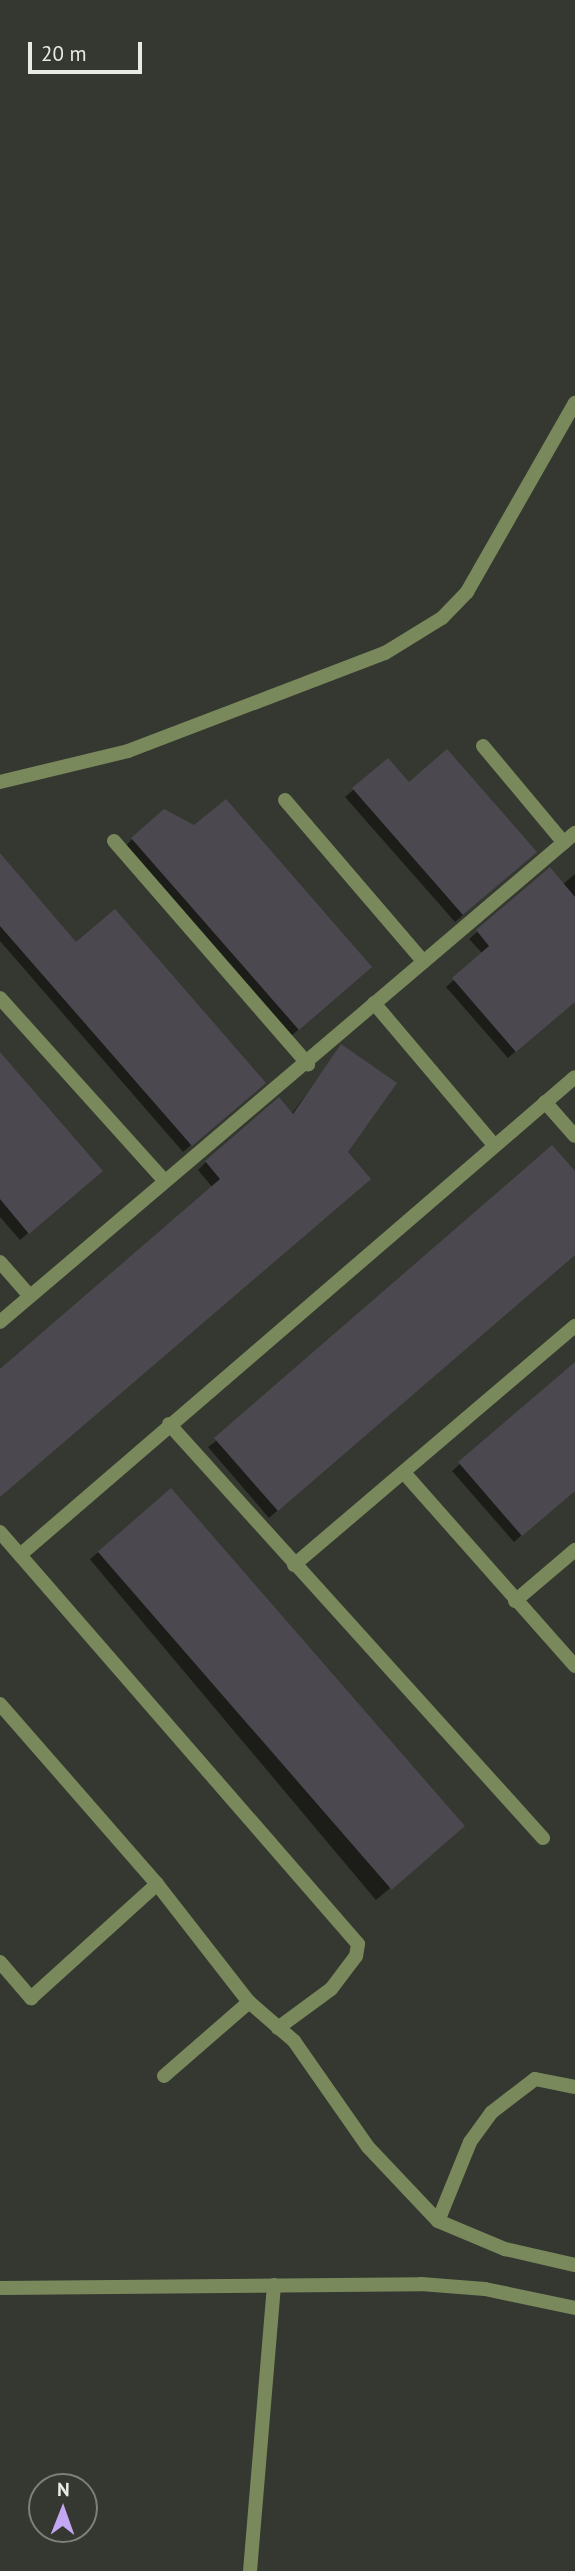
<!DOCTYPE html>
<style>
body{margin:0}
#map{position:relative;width:575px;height:2571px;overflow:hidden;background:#353830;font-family:"PT Sans",sans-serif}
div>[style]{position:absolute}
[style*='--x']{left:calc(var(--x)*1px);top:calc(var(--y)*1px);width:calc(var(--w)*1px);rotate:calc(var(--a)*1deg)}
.shadow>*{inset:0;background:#0007;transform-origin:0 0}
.building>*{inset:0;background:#4b4850;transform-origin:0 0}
.minor>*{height:14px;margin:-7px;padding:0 7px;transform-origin:7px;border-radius:7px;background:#7a895c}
span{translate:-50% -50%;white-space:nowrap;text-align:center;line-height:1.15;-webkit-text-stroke:5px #353830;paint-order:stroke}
.north{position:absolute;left:28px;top:2473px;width:70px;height:70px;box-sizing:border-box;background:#353830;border:2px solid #7d7f78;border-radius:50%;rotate:1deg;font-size:19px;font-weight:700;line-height:28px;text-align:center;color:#e8eae5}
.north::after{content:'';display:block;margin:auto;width:24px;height:32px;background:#c3a7f2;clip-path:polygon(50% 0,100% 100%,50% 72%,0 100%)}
.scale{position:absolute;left:28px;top:42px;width:114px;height:32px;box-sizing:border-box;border:4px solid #e8eae5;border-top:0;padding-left:9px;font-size:21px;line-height:24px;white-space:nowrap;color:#e8eae5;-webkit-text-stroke:5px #353830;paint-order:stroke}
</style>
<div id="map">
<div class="shadow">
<i style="clip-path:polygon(388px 760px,408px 784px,527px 860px,455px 922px,345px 797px)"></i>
<i style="clip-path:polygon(132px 839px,362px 974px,290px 1037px,125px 847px)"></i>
<i style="clip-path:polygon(550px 870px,562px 885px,575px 874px,575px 1000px,508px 1058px,446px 987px,483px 954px,469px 939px)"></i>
<i style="clip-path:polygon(0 884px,76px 944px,256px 1090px,183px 1152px,0 941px)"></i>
<i style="clip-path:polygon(341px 1047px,345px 1152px,0 1497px,0 1371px,213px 1188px,198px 1170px,206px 1162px,279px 1100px,291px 1115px)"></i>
<i style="clip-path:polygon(0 1054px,93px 1178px,20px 1240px,0 1217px)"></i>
<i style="clip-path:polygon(575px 1174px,575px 1252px,269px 1518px,208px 1447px)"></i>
<i style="clip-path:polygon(575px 1364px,575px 1489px,514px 1542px,452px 1471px)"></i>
<i style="left:171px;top:1491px;width:445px;height:106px;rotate:50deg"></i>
</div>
<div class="building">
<i style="clip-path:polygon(447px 749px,537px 852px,463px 915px,352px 788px,388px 758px,409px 782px)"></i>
<i style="clip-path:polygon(226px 799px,372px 967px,299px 1030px,131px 838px,164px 809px,194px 825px)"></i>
<i style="clip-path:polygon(0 853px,76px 942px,115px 909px,266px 1083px,192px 1146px,0 926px)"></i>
<i style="clip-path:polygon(550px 867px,575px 897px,575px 1002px,516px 1052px,452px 978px,489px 946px,476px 930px)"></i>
<i style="clip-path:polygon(341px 1044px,397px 1083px,348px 1152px,371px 1179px,0 1497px,0 1369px,220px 1179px,205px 1161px,279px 1097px,293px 1114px)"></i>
<i style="clip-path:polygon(0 1052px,103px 1171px,29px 1234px,0 1199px)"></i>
<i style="clip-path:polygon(552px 1145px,575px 1171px,575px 1255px,278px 1511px,214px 1438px)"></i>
<i style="clip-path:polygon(575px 1362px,575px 1491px,522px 1536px,458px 1462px)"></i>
<i style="left:171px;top:1488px;width:448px;height:97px;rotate:49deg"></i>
</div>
<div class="minor">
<i style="--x:483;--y:746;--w:126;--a:50.1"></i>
<i style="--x:0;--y:782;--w:132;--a:-13.6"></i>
<i style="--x:128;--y:751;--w:275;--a:-20.9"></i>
<i style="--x:385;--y:653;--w:67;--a:-31.6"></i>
<i style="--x:442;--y:618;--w:36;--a:-46"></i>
<i style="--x:467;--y:592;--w:218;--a:-60.3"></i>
<i style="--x:285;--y:800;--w:213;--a:49.4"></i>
<i style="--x:114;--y:841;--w:296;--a:49"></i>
<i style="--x:0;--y:998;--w:244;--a:48"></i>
<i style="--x:374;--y:1003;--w:185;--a:49.8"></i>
<i style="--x:545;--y:1102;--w:45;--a:48.6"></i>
<i style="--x:0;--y:1262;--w:44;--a:48.7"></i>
<i style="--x:0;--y:1322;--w:755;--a:-40.38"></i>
<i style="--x:169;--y:1424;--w:558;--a:47.91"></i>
<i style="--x:406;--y:1475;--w:255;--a:48.5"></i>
<i style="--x:0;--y:1532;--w:546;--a:49.01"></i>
<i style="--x:358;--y:1944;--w:12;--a:99"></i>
<i style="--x:356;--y:1956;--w:41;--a:127.1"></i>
<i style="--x:331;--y:1989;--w:66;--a:143.7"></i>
<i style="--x:20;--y:1555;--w:732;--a:-40.74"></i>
<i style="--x:294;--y:1565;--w:369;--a:-40.4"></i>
<i style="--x:515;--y:1601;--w:79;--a:-40.4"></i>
<i style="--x:0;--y:1704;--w:239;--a:48.9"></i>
<i style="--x:157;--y:1884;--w:150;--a:52.1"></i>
<i style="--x:249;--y:2002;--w:60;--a:40.9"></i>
<i style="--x:294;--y:2041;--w:129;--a:55.1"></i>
<i style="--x:368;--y:2147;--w:102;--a:46.6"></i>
<i style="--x:438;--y:2221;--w:73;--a:22.7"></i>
<i style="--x:505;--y:2249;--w:72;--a:12.9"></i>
<i style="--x:0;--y:1962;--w:48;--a:49.3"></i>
<i style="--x:31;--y:1998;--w:170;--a:-42.1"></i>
<i style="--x:164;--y:2076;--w:113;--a:-41"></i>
<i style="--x:438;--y:2221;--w:85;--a:-67.9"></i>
<i style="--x:470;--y:2142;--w:37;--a:-54"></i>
<i style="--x:492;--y:2112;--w:54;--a:-37.5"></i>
<i style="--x:535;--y:2079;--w:41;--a:11.3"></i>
<i style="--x:0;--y:2288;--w:421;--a:-0.5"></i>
<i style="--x:421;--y:2284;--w:64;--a:4.5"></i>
<i style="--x:485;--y:2289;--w:92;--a:11.9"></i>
<i style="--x:250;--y:2571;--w:287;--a:-85.2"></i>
</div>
<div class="north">N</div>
<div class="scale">20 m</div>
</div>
